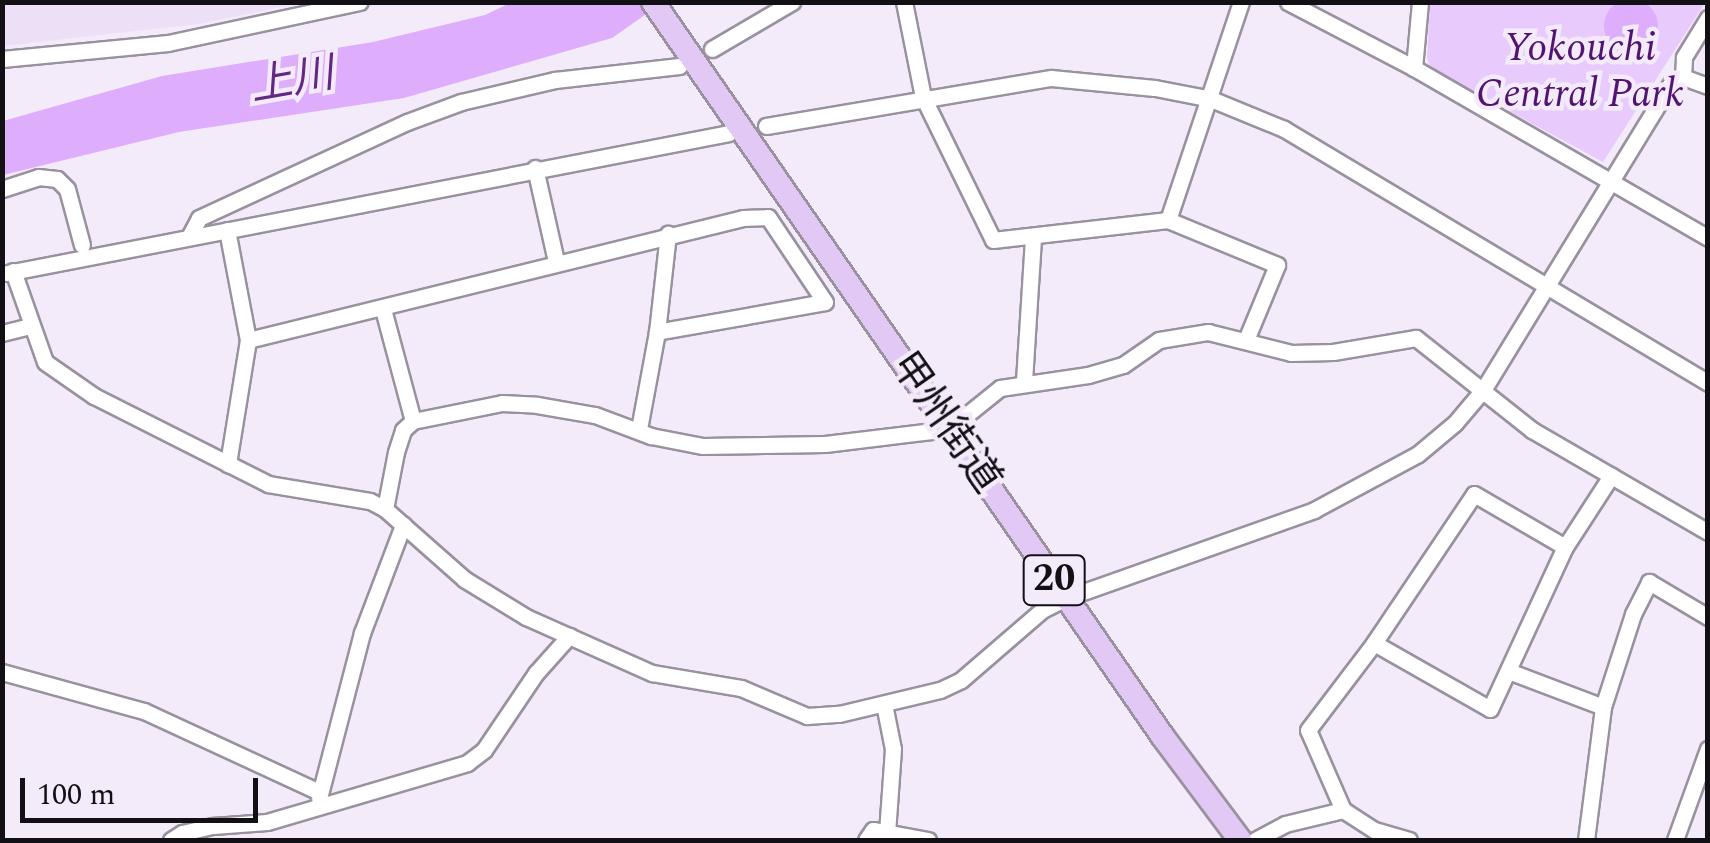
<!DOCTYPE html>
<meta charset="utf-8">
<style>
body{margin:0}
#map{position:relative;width:1710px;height:843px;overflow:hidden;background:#f4ebfa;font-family:Spectral,"Noto Sans JP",serif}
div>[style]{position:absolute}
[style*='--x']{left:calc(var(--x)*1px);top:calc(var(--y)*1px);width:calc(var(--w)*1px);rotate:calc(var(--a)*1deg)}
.built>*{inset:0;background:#ede0f6}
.green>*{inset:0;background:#e9cafd}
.water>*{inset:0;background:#deaefd}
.round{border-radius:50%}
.roads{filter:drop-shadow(2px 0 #9a919f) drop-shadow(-2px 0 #9a919f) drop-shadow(0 2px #9a919f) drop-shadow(0 -2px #9a919f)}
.minor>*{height:15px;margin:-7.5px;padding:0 7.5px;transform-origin:7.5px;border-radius:7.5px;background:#fff}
.highway>*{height:22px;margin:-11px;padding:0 11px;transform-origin:11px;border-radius:11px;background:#e2c8f4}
span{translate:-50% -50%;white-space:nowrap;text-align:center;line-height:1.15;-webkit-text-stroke:9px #f4ebfa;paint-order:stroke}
.shield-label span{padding:2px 8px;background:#f4ebfa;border:2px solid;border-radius:8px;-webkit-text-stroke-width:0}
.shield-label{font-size:38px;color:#120f15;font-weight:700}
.park-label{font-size:40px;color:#521470;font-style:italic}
.street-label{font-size:40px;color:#120f15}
.water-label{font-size:42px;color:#632883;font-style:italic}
.frame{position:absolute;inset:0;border:5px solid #120f15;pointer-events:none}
.scale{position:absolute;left:20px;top:778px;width:238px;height:45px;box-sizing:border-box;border:5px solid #120f15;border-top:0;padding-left:12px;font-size:30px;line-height:35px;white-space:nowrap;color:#120f15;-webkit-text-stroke:8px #f4ebfa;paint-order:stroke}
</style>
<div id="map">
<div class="built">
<i style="clip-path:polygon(2px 3px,3px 2px,300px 3px,199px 24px,3px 46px)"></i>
</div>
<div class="green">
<i style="clip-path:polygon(1430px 3px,1705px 3px,1603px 162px,1431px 69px,1427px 58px)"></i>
</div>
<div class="water">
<i class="round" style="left:1604px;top:-1px;width:54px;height:54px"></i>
<i style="clip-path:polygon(510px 3px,662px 3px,612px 38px,404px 98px,179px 132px,3px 175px,3px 121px,162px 76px,373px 42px,485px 15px)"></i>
</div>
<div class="roads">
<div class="minor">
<i style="--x:904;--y:2;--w:97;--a:78.7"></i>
<i style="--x:923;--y:97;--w:159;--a:63.9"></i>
<i style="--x:993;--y:240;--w:176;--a:-6.5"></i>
<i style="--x:1168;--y:220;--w:118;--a:22.4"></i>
<i style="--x:1277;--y:265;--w:81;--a:112.5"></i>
<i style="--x:1288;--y:2;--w:142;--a:27.6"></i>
<i style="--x:1414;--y:68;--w:340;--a:30"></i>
<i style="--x:712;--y:49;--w:93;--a:-30.4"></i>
<i style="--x:2;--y:59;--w:167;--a:-5.5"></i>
<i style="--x:168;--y:43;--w:196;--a:-12.1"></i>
<i style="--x:1414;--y:68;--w:66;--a:-84.8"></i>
<i style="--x:1683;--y:77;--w:20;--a:-87"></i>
<i style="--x:1684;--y:57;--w:46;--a:-58.4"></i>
<i style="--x:766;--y:126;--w:289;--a:-9.6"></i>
<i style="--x:1051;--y:78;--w:104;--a:5.5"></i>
<i style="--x:1155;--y:88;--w:57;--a:11.1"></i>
<i style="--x:1211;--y:99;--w:79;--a:22.3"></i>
<i style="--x:1284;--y:129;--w:494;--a:30.9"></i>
<i style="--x:535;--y:168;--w:95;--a:77.3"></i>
<i style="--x:2;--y:189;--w:38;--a:-18"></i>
<i style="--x:38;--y:177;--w:19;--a:6"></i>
<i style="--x:57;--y:179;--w:14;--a:45"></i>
<i style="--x:67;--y:189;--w:58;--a:75"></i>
<i style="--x:1168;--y:220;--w:230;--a:-71.5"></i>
<i style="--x:227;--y:230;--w:112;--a:79.2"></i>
<i style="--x:248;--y:340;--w:126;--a:99.2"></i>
<i style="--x:189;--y:237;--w:21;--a:-62"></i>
<i style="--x:199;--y:218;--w:229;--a:-24.8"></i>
<i style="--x:407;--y:122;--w:58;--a:-20.3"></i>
<i style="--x:461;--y:102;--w:97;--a:-13.2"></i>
<i style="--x:555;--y:80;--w:125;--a:-6.4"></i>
<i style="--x:13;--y:271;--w:96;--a:70.6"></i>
<i style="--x:45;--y:362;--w:60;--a:34.8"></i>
<i style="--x:94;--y:396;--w:195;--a:26.8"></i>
<i style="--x:268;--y:484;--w:103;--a:9.5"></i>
<i style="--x:370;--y:501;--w:17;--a:28"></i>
<i style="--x:385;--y:509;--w:106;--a:41.5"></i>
<i style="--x:464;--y:579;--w:73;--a:31.5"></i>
<i style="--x:526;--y:617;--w:138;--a:24"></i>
<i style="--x:652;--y:673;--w:90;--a:9.6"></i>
<i style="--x:741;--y:688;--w:72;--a:23"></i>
<i style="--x:807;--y:716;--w:32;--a:-4"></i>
<i style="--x:839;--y:714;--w:104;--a:-13.4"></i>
<i style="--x:940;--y:690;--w:23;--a:-25"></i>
<i style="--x:961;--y:680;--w:107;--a:-40.8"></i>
<i style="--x:1042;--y:610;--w:27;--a:-27"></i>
<i style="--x:1066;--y:598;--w:263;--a:-19.5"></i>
<i style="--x:1314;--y:510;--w:118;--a:-28.3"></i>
<i style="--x:1418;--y:454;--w:48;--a:-40"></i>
<i style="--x:1455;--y:423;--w:43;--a:-49.7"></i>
<i style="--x:1483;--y:390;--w:361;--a:-58.5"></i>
<i style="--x:1672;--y:82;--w:12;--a:-24"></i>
<i style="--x:1683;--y:77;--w:27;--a:20"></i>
<i style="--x:7;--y:273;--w:735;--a:-10.97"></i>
<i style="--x:383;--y:309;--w:116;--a:75"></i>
<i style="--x:2;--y:333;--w:29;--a:-14"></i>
<i style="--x:248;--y:340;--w:510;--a:-13.85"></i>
<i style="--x:743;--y:218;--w:25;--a:-2"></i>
<i style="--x:768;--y:217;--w:102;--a:56.2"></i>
<i style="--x:825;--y:302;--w:171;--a:169.9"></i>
<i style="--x:1024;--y:381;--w:145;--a:-86.4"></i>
<i style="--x:639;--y:429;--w:99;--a:-79.5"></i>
<i style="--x:657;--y:332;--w:99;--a:-83.6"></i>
<i style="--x:385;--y:509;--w:58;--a:-79.1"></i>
<i style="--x:396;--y:452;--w:23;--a:-72"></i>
<i style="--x:403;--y:430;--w:13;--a:-42"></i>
<i style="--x:413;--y:421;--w:91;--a:-11.4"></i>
<i style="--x:502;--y:403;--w:35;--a:3"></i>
<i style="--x:537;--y:405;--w:59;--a:9.8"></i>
<i style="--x:595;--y:415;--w:60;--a:20.6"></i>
<i style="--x:651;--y:436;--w:53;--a:10.9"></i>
<i style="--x:703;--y:446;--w:122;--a:-0.9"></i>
<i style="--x:825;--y:444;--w:125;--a:-6.9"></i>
<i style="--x:949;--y:429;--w:65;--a:-38.8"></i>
<i style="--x:1000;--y:388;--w:89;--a:-8.4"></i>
<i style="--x:1088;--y:375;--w:36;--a:-16"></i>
<i style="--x:1123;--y:365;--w:44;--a:-34.8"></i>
<i style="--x:1159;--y:340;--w:50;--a:-9.3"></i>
<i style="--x:1208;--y:332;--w:86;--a:14.2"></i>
<i style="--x:1291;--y:353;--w:42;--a:-1.4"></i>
<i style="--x:1333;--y:352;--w:84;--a:-9.6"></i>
<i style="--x:1416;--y:338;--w:148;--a:38.4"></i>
<i style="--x:1532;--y:430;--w:203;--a:30.1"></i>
<i style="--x:1374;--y:643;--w:133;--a:29.6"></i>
<i style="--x:1490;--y:709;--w:179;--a:-65.2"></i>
<i style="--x:1565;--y:547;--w:85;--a:-57.1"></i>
<i style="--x:2;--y:672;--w:147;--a:15.4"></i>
<i style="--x:144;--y:711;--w:193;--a:24.8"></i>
<i style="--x:1511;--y:672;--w:98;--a:20.8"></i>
<i style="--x:884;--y:704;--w:46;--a:78.7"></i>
<i style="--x:893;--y:749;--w:83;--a:94.1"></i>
<i style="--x:319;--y:798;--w:171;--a:-75.4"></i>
<i style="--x:362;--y:633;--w:116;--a:-69.2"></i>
<i style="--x:171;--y:840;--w:13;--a:-32"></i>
<i style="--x:182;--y:833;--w:32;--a:-13"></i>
<i style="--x:213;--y:826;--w:54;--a:-4.2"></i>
<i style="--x:267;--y:822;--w:209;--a:-16.4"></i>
<i style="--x:467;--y:763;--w:21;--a:-37"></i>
<i style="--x:484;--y:750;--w:93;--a:-56"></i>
<i style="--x:536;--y:673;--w:50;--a:-48.3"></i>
<i style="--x:866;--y:840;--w:12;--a:-55"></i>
<i style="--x:873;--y:830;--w:56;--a:10.3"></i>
<i style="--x:1255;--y:840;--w:34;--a:-28"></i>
<i style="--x:1285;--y:824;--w:60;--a:-13.6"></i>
<i style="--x:1409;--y:840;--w:36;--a:-164"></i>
<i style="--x:1374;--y:830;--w:37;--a:-147"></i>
<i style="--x:1343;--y:810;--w:87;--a:-113.6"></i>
<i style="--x:1308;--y:730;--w:109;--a:-52.8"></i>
<i style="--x:1374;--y:643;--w:179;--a:-56.1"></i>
<i style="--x:1474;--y:494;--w:105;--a:30.2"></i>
<i style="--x:1586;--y:840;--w:134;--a:-82.7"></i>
<i style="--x:1603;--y:707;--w:98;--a:-72.1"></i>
<i style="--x:1633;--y:614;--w:36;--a:-63"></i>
<i style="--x:1649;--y:582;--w:69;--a:30.7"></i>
<i style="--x:1675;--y:840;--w:97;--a:-70.1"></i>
</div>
<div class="highway">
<i style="--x:653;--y:2;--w:895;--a:55.24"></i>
<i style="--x:1163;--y:737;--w:129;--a:53.2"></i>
</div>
</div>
<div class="shield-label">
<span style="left:1054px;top:580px">20</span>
</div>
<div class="park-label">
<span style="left:1580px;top:72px">Yokouchi<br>Central Park</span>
</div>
<div class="street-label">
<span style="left:945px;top:423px;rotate:55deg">甲州街道</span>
</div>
<div class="water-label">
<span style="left:292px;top:81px;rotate:-10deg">上川</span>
</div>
<div class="frame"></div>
<div class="scale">100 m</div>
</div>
